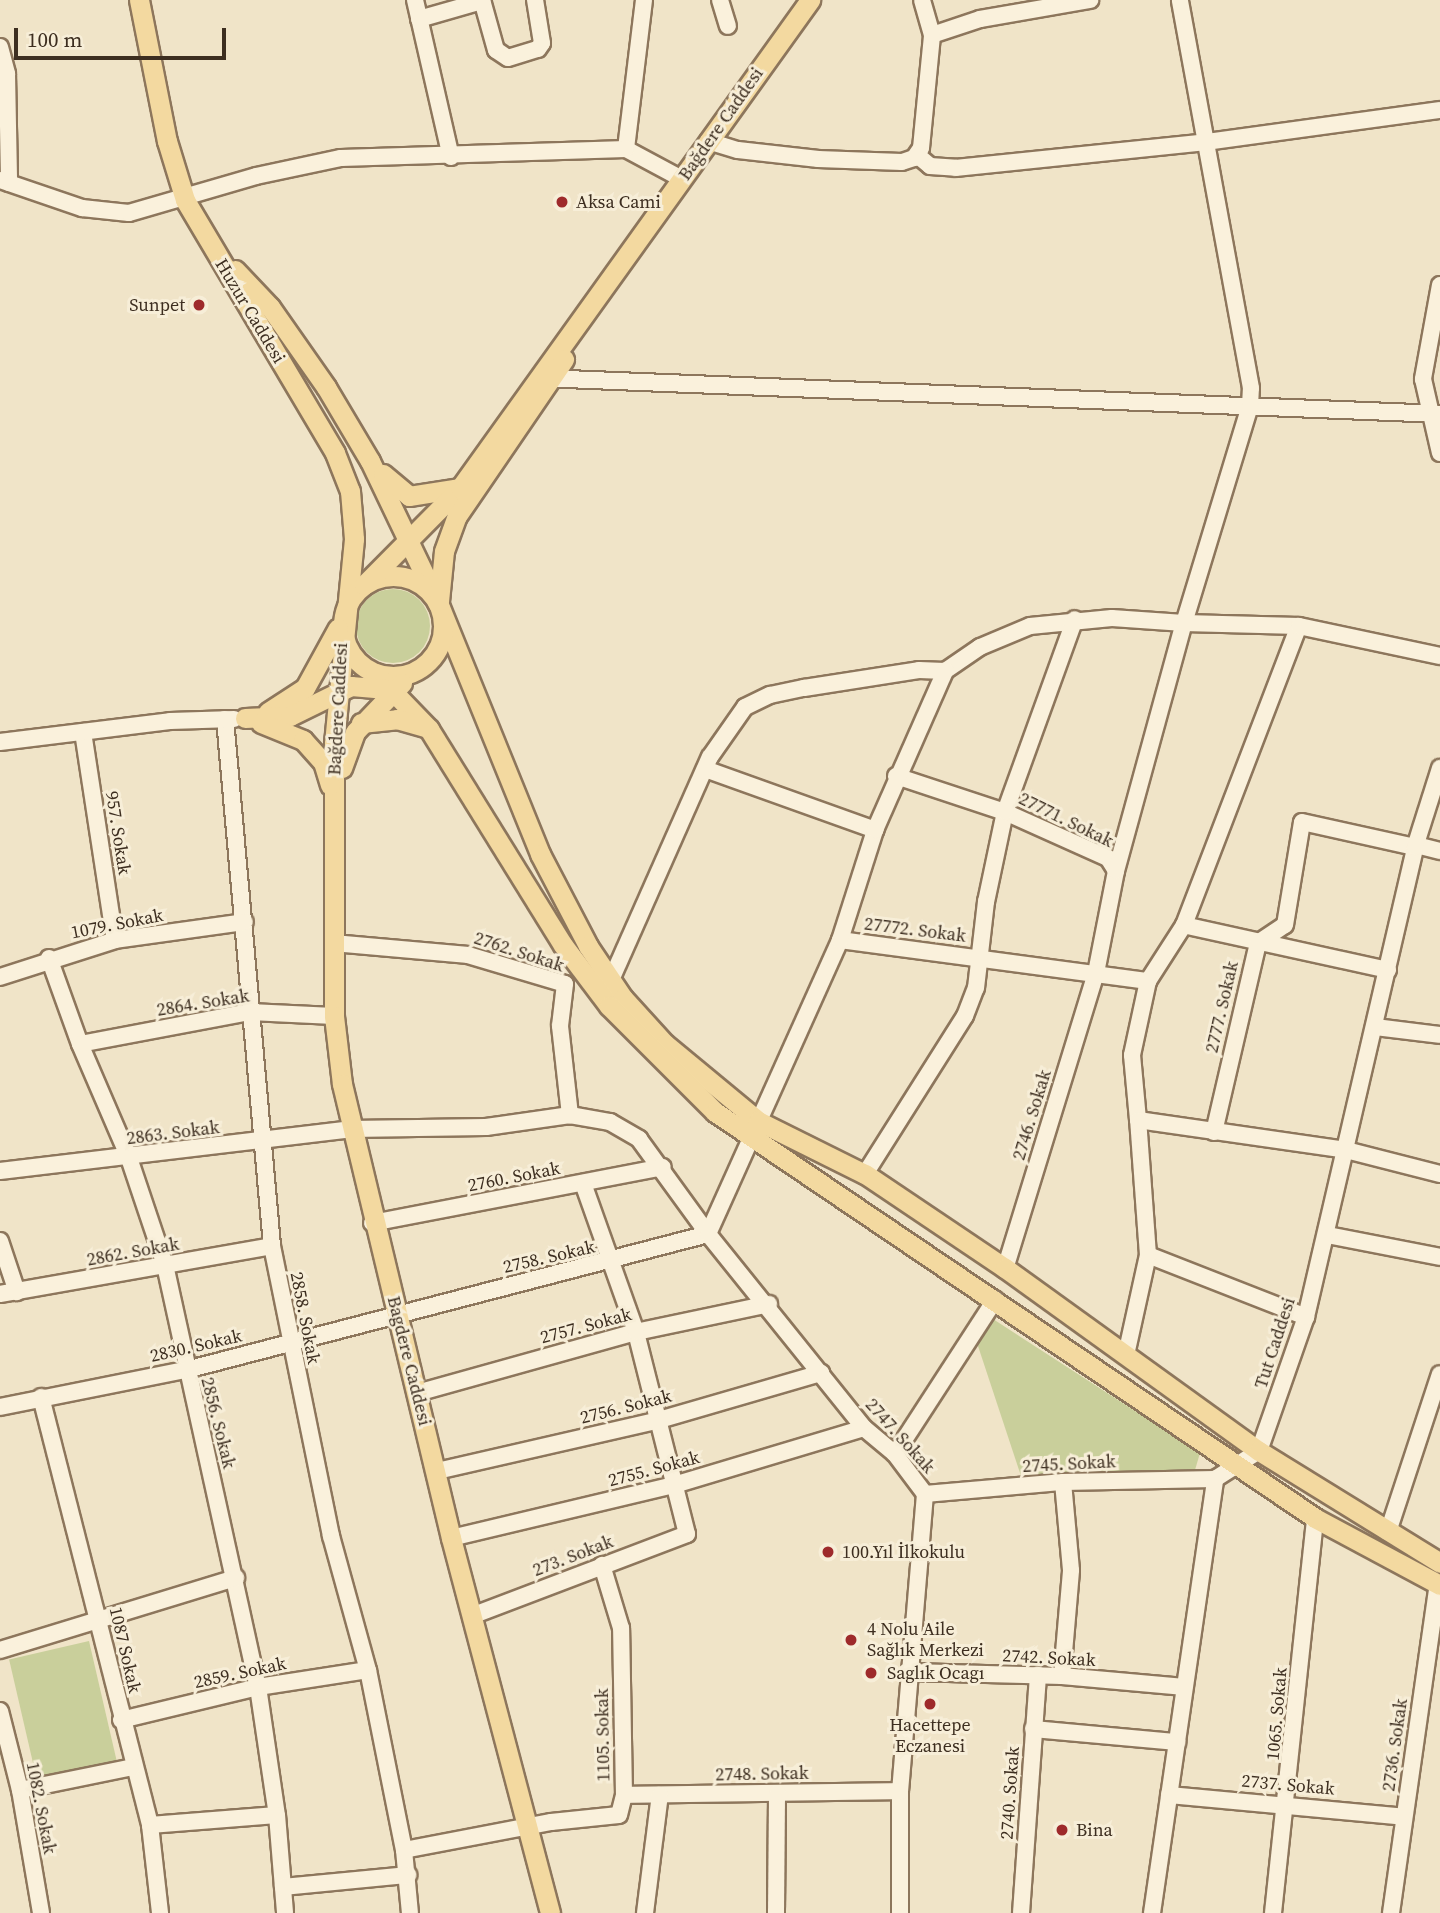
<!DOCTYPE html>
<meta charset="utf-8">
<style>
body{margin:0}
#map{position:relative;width:1440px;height:1913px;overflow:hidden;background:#f0e4c8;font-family:"Source Serif 4",serif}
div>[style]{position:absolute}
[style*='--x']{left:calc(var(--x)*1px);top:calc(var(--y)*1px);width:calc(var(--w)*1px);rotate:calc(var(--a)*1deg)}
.green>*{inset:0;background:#c9cf9b;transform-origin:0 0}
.round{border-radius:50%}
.roads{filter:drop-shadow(2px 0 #8d765c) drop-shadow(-2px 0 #8d765c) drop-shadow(0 2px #8d765c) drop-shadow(0 -2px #8d765c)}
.minor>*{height:16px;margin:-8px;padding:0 8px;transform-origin:8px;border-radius:8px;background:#faf1dc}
.major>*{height:19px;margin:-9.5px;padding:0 9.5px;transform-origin:9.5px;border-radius:9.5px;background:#f3d9a0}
.major>.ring{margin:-9.5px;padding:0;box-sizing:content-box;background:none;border:19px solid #f3d9a0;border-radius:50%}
.dots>*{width:19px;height:19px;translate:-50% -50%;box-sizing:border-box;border:4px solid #f7eed8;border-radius:50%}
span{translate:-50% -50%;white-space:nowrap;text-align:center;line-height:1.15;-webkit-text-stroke:6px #f7eed8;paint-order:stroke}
.street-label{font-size:18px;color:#3d2e20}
.poi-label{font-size:18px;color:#3d2e20}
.left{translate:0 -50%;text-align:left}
.right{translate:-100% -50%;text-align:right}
.scale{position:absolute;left:14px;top:28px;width:212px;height:32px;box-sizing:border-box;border:4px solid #3d2e20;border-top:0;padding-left:9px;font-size:21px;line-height:24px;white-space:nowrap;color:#3d2e20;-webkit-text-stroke:5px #f7eed8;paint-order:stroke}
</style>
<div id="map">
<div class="green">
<i class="round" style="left:356px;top:589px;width:74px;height:74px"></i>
<i style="clip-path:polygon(993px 1319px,1200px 1453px,1195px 1470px,1021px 1476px,977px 1343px)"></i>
<i style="left:89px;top:1641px;width:124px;height:82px;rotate:77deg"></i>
</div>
<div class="roads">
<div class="minor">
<i style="--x:415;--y:0;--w:161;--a:77.1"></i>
<i style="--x:482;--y:0;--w:52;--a:74.4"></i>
<i style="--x:496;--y:50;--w:14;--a:34"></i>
<i style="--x:508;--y:58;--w:31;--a:-17"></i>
<i style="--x:538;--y:49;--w:7;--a:-56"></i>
<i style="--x:542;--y:43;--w:44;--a:-99.2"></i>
<i style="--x:644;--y:0;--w:150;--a:96.9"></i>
<i style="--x:626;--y:149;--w:64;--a:28.2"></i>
<i style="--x:720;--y:0;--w:27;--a:73"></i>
<i style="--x:419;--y:19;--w:66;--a:-15.9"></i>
<i style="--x:932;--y:35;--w:51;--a:-18.4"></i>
<i style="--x:980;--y:19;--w:112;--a:-9.8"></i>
<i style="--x:0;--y:47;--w:28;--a:75"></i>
<i style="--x:7;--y:74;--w:109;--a:88.9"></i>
<i style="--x:708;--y:141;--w:31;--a:17"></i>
<i style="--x:738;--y:150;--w:81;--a:6.4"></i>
<i style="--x:818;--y:159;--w:84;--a:2"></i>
<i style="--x:902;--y:162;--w:13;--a:-18"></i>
<i style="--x:914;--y:158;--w:12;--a:-55"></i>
<i style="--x:921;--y:148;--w:114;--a:-84.4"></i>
<i style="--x:932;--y:35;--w:36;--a:-106"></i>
<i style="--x:917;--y:155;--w:17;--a:40"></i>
<i style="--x:930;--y:166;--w:26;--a:4"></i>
<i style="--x:956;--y:168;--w:251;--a:-5.9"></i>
<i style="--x:1206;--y:142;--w:236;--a:-7.8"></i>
<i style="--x:0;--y:180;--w:87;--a:18.9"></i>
<i style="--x:82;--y:208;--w:47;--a:6.1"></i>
<i style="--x:129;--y:213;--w:132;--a:-16.2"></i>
<i style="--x:256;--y:176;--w:87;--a:-12"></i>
<i style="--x:341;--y:158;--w:285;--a:-1.8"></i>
<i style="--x:1440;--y:285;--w:96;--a:100.3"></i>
<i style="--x:1423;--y:379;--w:76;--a:77.1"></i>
<i style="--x:541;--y:378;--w:900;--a:2.29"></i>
<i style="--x:225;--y:719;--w:529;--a:84.9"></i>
<i style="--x:272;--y:1246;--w:296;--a:78.5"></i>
<i style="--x:331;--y:1536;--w:139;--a:74.6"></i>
<i style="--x:368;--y:1670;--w:184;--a:78.7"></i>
<i style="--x:404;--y:1850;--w:63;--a:84.6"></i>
<i style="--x:83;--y:732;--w:210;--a:81.3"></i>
<i style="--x:0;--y:742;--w:171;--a:-7"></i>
<i style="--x:170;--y:721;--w:64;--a:-1.8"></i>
<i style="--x:705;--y:769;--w:181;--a:19.7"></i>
<i style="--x:896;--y:776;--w:115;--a:18.3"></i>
<i style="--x:1005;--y:812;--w:113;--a:24.1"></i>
<i style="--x:1108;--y:858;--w:15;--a:58"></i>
<i style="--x:1116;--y:871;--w:104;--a:101.1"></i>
<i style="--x:1096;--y:973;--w:309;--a:107.1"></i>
<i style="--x:1416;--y:845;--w:25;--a:14"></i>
<i style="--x:1116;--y:871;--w:257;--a:-74.7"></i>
<i style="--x:1184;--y:623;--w:115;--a:1.5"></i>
<i style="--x:1184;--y:925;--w:320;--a:-69"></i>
<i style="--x:1299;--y:626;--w:144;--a:12"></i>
<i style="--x:840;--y:940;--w:311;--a:7.6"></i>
<i style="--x:333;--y:943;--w:136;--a:5.1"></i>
<i style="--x:468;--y:955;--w:101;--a:16.6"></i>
<i style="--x:565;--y:984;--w:42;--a:96.8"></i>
<i style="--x:560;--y:1026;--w:90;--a:83.6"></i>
<i style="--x:49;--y:958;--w:91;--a:70.2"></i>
<i style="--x:80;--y:1044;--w:124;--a:66.7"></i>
<i style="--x:129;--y:1158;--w:113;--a:71.4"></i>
<i style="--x:165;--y:1265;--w:432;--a:77.6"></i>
<i style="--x:258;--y:1687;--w:129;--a:81.6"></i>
<i style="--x:277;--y:1815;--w:98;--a:85.3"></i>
<i style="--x:1388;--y:970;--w:209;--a:-167.6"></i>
<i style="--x:1184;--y:925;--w:67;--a:122.7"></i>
<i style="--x:1148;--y:981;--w:76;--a:102.2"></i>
<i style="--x:1132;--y:1055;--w:65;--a:84.7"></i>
<i style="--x:1138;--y:1120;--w:210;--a:8.2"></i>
<i style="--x:1346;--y:1150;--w:97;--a:14.3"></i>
<i style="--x:0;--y:977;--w:121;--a:-17.8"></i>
<i style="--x:115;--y:940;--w:131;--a:-7.9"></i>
<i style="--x:611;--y:980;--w:244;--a:-66.1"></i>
<i style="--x:710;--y:757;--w:61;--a:-55"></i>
<i style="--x:745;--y:707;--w:28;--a:-26"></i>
<i style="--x:770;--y:695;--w:35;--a:-12"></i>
<i style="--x:804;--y:688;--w:116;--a:-8.9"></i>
<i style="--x:919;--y:670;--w:26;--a:2"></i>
<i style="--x:945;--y:671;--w:42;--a:-34.4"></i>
<i style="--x:980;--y:647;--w:54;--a:-22.8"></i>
<i style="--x:1030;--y:626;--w:82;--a:-5.6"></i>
<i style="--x:1112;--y:618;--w:72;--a:4"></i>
<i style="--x:1184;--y:623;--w:227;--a:-73.1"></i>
<i style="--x:1250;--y:406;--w:18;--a:-87"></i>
<i style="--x:1251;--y:388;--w:394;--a:-100.4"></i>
<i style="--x:1375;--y:1027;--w:65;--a:7"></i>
<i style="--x:80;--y:1044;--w:173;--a:-10.7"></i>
<i style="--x:250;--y:1012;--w:84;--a:2.7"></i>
<i style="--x:1214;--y:1132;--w:194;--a:-76.9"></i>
<i style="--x:1258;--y:943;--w:32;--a:-34"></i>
<i style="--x:1285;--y:925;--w:104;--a:-80.6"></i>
<i style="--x:1302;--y:822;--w:116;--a:12.5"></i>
<i style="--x:0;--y:1171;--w:353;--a:-6.8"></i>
<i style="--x:350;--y:1129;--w:136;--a:-0.8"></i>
<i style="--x:486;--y:1127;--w:85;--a:-8.1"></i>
<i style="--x:570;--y:1115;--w:41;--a:9.9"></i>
<i style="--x:610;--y:1122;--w:34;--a:30"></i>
<i style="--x:639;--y:1139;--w:117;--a:54"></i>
<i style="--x:708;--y:1234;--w:249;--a:51.2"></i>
<i style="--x:864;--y:1428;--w:40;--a:40"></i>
<i style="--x:895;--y:1454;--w:50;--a:53.1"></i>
<i style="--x:925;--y:1494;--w:298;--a:94.8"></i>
<i style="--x:900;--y:1791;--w:122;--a:90"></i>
<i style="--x:865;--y:1174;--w:187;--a:-57.7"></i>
<i style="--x:965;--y:1016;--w:30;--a:-69"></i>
<i style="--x:976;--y:988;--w:87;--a:-83.4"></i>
<i style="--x:986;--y:902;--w:92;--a:-78.1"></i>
<i style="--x:1005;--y:812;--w:205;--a:-70.1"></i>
<i style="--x:372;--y:1223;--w:296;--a:-10.9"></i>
<i style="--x:1327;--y:1235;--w:115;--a:11"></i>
<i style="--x:0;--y:1241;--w:54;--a:71.6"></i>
<i style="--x:1148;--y:1255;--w:170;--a:21.4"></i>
<i style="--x:0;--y:1294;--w:276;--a:-10"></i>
<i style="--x:1126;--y:1355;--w:102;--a:-77.6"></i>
<i style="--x:1148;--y:1255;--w:135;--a:-94.2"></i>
<i style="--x:417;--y:1393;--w:227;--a:-15.6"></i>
<i style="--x:636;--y:1332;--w:136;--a:-11.9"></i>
<i style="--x:41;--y:1397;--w:442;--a:75.7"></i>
<i style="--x:150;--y:1825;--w:89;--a:83.5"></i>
<i style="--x:0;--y:1407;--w:190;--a:-11.3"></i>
<i style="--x:186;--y:1370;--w:539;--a:-14.6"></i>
<i style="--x:708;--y:1234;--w:322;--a:-65.8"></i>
<i style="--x:840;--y:940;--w:115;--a:-72.3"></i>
<i style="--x:875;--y:830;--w:174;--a:-66.2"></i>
<i style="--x:895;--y:1454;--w:184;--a:-57"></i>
<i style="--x:437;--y:1471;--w:228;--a:-12.9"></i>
<i style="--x:659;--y:1420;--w:169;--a:-16.2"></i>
<i style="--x:925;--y:1494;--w:139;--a:-5"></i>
<i style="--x:1063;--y:1482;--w:152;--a:-1.1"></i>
<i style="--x:1388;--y:1532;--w:166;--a:-71.8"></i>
<i style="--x:451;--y:1538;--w:229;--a:-13.4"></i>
<i style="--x:674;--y:1485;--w:198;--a:-16.7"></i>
<i style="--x:474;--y:1615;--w:228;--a:-20.8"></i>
<i style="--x:687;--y:1534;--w:208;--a:-104.2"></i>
<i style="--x:636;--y:1332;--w:158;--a:-109.6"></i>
<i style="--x:0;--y:1650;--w:247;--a:-17"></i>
<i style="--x:910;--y:1672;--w:152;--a:1.5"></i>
<i style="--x:1062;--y:1676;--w:123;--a:5.1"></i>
<i style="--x:1062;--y:1676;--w:106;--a:-85.1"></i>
<i style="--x:1071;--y:1570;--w:88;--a:-95.2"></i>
<i style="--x:0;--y:1711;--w:81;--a:75.8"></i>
<i style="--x:20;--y:1790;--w:125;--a:80.3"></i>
<i style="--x:121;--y:1720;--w:141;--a:-13.5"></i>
<i style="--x:258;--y:1687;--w:111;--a:-8.8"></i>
<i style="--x:1033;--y:1729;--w:145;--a:5.2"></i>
<i style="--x:20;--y:1790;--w:115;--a:-11.5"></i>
<i style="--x:624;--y:1795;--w:276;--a:-0.8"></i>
<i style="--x:1169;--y:1795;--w:236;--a:5.3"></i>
<i style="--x:150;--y:1825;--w:127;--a:-4.5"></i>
<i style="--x:404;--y:1850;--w:150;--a:-10.8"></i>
<i style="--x:551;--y:1822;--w:68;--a:-5.9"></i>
<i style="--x:619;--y:1815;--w:21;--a:-76"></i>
<i style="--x:624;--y:1795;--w:167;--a:-91"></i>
<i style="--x:621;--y:1628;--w:66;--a:-106.8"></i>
<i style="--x:283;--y:1887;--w:126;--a:-5.5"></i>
<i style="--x:645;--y:1913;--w:119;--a:-82.8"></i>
<i style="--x:776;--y:1913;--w:120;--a:-89.5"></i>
<i style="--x:1021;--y:1913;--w:239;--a:-85.9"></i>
<i style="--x:1152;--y:1913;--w:439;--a:-81.7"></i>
<i style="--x:1215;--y:1479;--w:52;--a:-32.5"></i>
<i style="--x:1259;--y:1451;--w:142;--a:-70.7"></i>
<i style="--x:1306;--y:1317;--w:482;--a:-76.9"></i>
<i style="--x:1415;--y:847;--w:83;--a:-72.4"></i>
<i style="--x:1273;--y:1913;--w:397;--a:-83.9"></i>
<i style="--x:1391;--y:1913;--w:333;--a:-81.9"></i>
</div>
<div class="major">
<i style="--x:139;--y:0;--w:144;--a:78.8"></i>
<i style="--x:167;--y:141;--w:62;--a:73"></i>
<i style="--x:185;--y:200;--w:294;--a:59.3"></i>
<i style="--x:335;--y:453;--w:41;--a:68.5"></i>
<i style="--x:350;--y:491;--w:48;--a:85.2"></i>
<i style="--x:354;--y:539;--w:206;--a:95.6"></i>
<i style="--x:334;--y:744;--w:272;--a:90"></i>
<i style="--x:334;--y:1016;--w:68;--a:83.3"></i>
<i style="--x:342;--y:1084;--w:467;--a:76.5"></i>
<i style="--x:451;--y:1538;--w:388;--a:75.2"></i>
<i style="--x:235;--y:270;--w:51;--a:46.6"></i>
<i style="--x:270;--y:307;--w:98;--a:55"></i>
<i style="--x:326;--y:387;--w:86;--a:59.3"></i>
<i style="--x:370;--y:461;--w:160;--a:64.4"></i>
<i style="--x:439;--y:605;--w:269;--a:67.9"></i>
<i style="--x:540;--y:854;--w:104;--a:62.4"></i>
<i style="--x:588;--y:946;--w:63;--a:56.1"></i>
<i style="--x:623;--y:998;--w:62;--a:47.6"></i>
<i style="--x:665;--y:1044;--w:121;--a:39.6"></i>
<i style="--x:758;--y:1121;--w:119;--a:26.4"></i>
<i style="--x:865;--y:1174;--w:169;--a:33.9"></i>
<i style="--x:1005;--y:1268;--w:313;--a:35.8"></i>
<i style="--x:1259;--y:1451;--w:213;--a:31.7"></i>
<i style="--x:383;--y:474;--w:34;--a:40"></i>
<i style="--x:409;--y:496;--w:52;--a:-8.9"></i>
<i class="ring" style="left:343px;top:576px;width:81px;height:81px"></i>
<i style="--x:364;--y:585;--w:136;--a:-45.3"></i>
<i style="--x:460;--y:488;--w:601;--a:-54.35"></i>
<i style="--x:439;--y:601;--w:50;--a:-84.3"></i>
<i style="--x:444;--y:551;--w:37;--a:-70"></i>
<i style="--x:457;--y:516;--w:190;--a:-55.7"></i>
<i style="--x:375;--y:673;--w:78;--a:46"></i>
<i style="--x:429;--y:729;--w:254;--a:58.2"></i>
<i style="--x:563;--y:945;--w:76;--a:53"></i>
<i style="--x:609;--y:1006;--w:150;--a:45"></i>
<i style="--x:715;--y:1112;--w:724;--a:34.08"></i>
<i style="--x:1315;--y:1518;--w:142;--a:28.2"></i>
<i style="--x:268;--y:712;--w:44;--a:-33"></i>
<i style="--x:305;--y:688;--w:68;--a:-61.2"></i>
<i style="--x:245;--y:718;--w:45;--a:-2.5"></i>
<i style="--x:290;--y:716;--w:68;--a:-26.2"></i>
<i style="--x:351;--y:686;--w:38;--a:5"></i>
<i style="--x:261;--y:723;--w:45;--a:22"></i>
<i style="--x:303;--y:740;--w:30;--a:48"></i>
<i style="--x:323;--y:762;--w:24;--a:73"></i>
<i style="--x:361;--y:723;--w:36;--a:-6"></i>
<i style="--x:397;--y:719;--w:32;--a:16"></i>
<i style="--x:342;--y:768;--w:38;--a:-70"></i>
<i style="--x:355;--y:732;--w:68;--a:-46.2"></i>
</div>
</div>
<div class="dots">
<i style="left:562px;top:202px;background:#9e2a2b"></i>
<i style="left:199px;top:305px;background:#9e2a2b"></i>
<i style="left:828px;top:1552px;background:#9e2a2b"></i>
<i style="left:851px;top:1640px;background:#9e2a2b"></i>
<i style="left:871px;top:1673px;background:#9e2a2b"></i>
<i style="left:930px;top:1704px;background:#9e2a2b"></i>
<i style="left:1062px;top:1830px;background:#9e2a2b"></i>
</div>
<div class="street-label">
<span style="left:721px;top:124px;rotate:-55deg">Bağdere Caddesi</span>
<span style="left:250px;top:311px;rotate:59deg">Huzur Caddesi</span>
<span style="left:338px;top:709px;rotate:-87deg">Bağdere Caddesi</span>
<span style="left:1066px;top:820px;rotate:26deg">27771. Sokak</span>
<span style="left:118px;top:833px;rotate:81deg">957. Sokak</span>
<span style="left:117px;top:924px;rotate:-11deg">1079. Sokak</span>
<span style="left:915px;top:930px;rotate:7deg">27772. Sokak</span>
<span style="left:519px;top:952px;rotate:18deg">2762. Sokak</span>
<span style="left:203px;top:1003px;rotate:-9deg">2864. Sokak</span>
<span style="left:1222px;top:1007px;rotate:-77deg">2777. Sokak</span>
<span style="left:1032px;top:1115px;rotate:-73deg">2746. Sokak</span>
<span style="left:173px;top:1133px;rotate:-7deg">2863. Sokak</span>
<span style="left:514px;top:1177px;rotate:-11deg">2760. Sokak</span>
<span style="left:133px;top:1252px;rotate:-10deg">2862. Sokak</span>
<span style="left:549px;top:1257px;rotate:-13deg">2758. Sokak</span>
<span style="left:305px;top:1318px;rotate:79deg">2858. Sokak</span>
<span style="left:586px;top:1326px;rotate:-15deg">2757. Sokak</span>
<span style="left:1275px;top:1343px;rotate:-72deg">Tut Caddesi</span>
<span style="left:196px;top:1346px;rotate:-13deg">2830. Sokak</span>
<span style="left:409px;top:1361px;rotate:76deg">Bagdere Caddesi</span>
<span style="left:626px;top:1407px;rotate:-14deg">2756. Sokak</span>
<span style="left:218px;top:1423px;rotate:76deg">2856. Sokak</span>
<span style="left:900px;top:1436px;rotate:48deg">2747. Sokak</span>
<span style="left:1069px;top:1464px;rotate:-3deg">2745. Sokak</span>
<span style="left:654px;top:1469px;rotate:-15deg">2755. Sokak</span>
<span style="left:573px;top:1556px;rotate:-21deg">273. Sokak</span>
<span style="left:125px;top:1650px;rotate:77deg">1087 Sokak</span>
<span style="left:1049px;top:1658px;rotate:3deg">2742. Sokak</span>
<span style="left:240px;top:1673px;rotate:-12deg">2859. Sokak</span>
<span style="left:1277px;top:1714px;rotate:-85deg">1065. Sokak</span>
<span style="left:603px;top:1735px;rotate:-91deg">1105. Sokak</span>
<span style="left:1395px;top:1745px;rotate:-82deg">2736. Sokak</span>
<span style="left:762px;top:1774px;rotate:-1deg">2748. Sokak</span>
<span style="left:1288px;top:1785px;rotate:5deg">2737. Sokak</span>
<span style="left:1010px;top:1793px;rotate:-86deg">2740. Sokak</span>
<span style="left:41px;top:1808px;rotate:79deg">1082. Sokak</span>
</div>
<div class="poi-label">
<span class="left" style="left:576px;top:202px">Aksa Cami</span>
<span class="right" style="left:185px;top:305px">Sunpet</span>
<span class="left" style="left:842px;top:1552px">100.Yıl İlkokulu</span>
<span class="left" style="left:867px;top:1640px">4 Nolu Aile<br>Sağlık Merkezi</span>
<span class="left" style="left:887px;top:1673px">Saglık Ocagı</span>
<span style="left:930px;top:1736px">Hacettepe<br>Eczanesi</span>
<span class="left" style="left:1076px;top:1830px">Bina</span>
</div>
<div class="scale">100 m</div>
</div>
